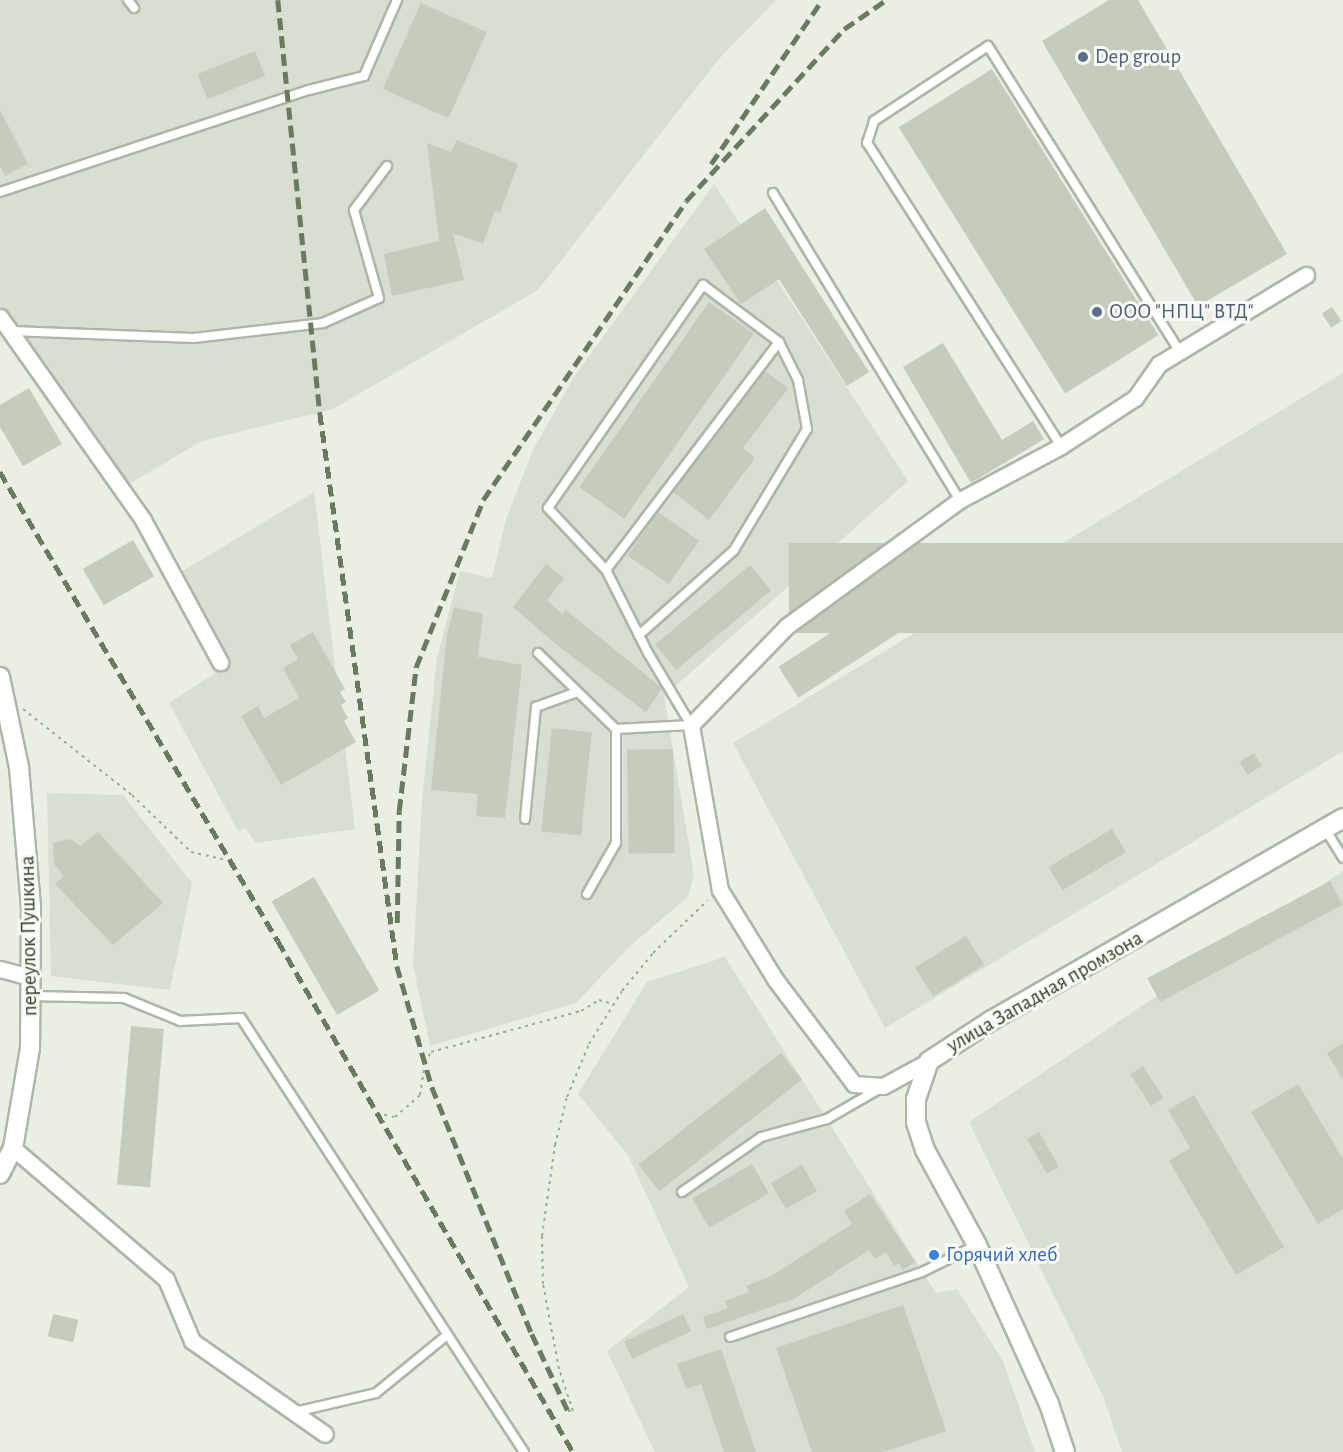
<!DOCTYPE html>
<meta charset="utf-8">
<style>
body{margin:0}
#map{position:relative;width:1343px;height:1452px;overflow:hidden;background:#eaeee5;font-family:"Alegreya Sans",sans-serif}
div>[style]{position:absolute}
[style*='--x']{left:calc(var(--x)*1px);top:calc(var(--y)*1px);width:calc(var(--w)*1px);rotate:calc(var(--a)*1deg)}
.built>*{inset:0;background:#d9ded3}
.building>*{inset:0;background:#c4ccbd;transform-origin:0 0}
.path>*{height:2px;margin-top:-1px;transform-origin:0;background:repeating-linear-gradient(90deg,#96b187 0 3px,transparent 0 7.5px)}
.roads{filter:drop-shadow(2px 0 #aeb6a7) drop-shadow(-2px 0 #aeb6a7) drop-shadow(0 2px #aeb6a7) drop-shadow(0 -2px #aeb6a7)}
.lane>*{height:8px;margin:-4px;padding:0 4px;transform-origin:4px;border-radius:4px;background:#fff}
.street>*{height:15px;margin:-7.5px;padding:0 7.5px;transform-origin:7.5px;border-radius:7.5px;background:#fff}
.secondary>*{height:18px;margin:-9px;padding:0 9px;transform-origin:9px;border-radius:9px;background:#fff}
.rail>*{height:4.5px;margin-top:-2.25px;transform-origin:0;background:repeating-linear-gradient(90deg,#687b5f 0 12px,transparent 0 18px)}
.dots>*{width:16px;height:16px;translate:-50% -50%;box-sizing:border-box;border:3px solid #f8faf6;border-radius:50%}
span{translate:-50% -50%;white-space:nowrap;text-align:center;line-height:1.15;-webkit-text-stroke:6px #f8faf6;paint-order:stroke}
.service-label{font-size:21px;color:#4e5e75}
.left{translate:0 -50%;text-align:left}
.street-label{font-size:21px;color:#2d4024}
.shop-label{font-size:21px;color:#366cbe}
</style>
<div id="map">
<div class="built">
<i style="clip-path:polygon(0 0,776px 0,718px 60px,538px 290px,333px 409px,202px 441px,124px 487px,0 306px)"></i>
<i style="clip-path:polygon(714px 184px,908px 481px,664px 696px,694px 875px,688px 897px,631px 945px,576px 1003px,430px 1046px,413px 965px,422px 800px,437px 657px,460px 571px,492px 578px,506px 519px,533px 450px,574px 377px)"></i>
<i style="clip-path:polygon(1343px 373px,1343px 751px,885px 1028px,733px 743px)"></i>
<i style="clip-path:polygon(314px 492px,355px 829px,256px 843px,245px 828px,238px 831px,169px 703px,231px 663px,176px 575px)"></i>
<i style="clip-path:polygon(47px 793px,123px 795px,192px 883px,170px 990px,51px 976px)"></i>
<i style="clip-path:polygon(1343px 871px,1343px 1452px,1122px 1452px,1104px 1398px,969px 1122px)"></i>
<i style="clip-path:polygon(725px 957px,936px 1293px,957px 1289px,1003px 1361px,1035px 1452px,655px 1452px,607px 1351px,689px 1287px,628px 1155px,578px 1094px,647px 982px)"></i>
</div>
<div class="building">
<i style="clip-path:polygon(1109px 0,1138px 0,1287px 254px,1198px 306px,1042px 41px)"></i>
<i style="left:421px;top:3px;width:72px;height:94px;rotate:24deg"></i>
<i style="left:255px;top:51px;width:27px;height:62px;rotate:68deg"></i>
<i style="left:992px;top:69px;width:314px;height:110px;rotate:58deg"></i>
<i style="clip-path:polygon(0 110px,28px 164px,5px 176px,0 166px)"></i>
<i style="clip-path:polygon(457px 140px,518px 164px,500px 213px,495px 210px,483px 244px,453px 233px,464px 280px,392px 296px,384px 254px,439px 241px,427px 143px,451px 152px)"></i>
<i style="clip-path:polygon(765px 208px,869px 372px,847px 386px,779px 279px,741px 304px,704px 249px)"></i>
<i style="left:709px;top:302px;width:55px;height:226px;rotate:35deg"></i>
<i style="left:1332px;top:307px;width:17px;height:12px;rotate:57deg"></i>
<i style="clip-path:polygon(943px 343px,1002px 440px,1033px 421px,1044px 439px,971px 483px,903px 367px)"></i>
<i style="clip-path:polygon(765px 371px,788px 388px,743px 448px,755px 458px,709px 520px,673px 492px)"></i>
<i style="clip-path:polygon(29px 388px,62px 444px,23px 466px,0 427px,0 405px)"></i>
<i style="left:658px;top:512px;width:50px;height:53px;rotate:35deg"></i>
<i style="left:133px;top:540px;width:42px;height:58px;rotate:60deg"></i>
<i style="left:1343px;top:543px;width:90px;height:554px;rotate:90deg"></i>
<i style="left:952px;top:554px;width:37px;height:207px;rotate:57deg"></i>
<i style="clip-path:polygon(546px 564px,564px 578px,547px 600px,562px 614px,566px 610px,662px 688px,646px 712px,559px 647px,513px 607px)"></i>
<i style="left:750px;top:565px;width:33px;height:124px;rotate:50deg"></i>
<i style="clip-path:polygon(454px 607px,483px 614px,478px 657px,522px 665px,505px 818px,476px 816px,478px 794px,431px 790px,447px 634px)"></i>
<i style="clip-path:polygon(313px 632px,345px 689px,340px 692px,346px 702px,341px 705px,348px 718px,344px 721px,356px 742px,281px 785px,241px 716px,258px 706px,264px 718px,299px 698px,283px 668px,298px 659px,290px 645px)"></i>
<i style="left:552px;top:728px;width:40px;height:104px;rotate:6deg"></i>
<i style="left:673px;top:749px;width:104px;height:46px;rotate:89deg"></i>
<i style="left:1254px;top:753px;width:15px;height:17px;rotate:58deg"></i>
<i style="left:1112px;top:829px;width:27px;height:74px;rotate:59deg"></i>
<i style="clip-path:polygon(98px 832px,163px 903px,113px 945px,55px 884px,64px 876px,54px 864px,53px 843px,70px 839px,80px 846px)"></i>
<i style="left:314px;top:877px;width:131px;height:49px;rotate:60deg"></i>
<i style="left:1330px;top:881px;width:27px;height:207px;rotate:62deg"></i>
<i style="left:966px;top:936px;width:34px;height:60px;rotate:58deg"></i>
<i style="left:131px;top:1026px;width:33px;height:159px;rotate:5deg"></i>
<i style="clip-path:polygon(1343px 1043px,1343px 1080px,1327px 1053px)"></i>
<i style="left:781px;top:1053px;width:34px;height:181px;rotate:52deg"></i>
<i style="left:1143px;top:1066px;width:38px;height:15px;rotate:57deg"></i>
<i style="clip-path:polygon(1298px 1084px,1343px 1159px,1343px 1209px,1318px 1224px,1251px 1112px)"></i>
<i style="clip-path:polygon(1194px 1095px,1284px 1247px,1236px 1275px,1169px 1161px,1190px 1148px,1168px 1110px)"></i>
<i style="left:1039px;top:1132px;width:40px;height:14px;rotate:60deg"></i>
<i style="left:752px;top:1164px;width:34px;height:69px;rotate:60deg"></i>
<i style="left:802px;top:1165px;width:30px;height:36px;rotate:60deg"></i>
<i style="clip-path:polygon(870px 1194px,915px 1262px,903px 1270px,899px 1263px,894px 1266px,886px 1252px,875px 1259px,869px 1250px,794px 1299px,707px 1329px,703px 1317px,728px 1308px,725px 1301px,749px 1292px,746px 1286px,773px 1275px,852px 1224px,844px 1211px)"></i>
<i style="clip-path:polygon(903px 1305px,946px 1431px,884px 1452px,812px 1452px,776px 1348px)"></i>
<i style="left:53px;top:1314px;width:26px;height:23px;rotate:13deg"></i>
<i style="left:683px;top:1314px;width:19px;height:65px;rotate:65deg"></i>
<i style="clip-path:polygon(721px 1349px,756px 1452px,724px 1452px,701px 1384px,686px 1389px,677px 1364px)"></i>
</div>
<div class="path">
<i style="--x:23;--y:709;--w:139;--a:38.3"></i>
<i style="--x:132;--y:795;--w:82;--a:44"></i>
<i style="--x:191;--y:852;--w:41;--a:12.7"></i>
<i style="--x:377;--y:1113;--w:18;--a:13"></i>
<i style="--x:395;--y:1117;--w:33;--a:-41"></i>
<i style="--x:420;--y:1095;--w:32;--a:-81"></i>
<i style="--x:425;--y:1063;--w:13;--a:-61"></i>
<i style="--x:431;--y:1052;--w:156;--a:-15.3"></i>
<i style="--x:581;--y:1011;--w:21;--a:-31"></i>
<i style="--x:599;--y:1000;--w:15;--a:16"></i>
<i style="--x:568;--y:1411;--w:5;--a:0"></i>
<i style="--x:573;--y:1411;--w:44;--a:-108.4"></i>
<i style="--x:559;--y:1369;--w:86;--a:-100.7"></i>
<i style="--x:543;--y:1284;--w:48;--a:-91.2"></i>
<i style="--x:542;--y:1236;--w:92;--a:-81.9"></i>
<i style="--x:555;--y:1145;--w:49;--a:-76"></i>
<i style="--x:567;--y:1097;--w:57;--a:-67.5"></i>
<i style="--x:589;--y:1044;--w:62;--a:-58.1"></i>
<i style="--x:622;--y:991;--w:49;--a:-50.8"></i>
<i style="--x:653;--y:953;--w:76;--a:-43.9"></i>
</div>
<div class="roads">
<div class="lane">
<i style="--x:128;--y:0;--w:10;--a:53"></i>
<i style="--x:0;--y:192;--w:325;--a:-18.3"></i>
<i style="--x:309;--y:90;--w:57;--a:-14.3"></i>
<i style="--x:364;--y:76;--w:83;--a:-66.5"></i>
<i style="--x:773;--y:193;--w:359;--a:58.7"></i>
<i style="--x:11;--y:331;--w:183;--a:2.2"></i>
<i style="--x:194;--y:338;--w:130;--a:-6.6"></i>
<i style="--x:323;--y:323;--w:61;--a:-24.1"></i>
<i style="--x:379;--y:298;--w:91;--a:-105.9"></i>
<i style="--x:354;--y:210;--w:55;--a:-53.1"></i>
<i style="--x:1061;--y:446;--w:360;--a:-122.6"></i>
<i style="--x:867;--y:143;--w:23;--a:-72"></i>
<i style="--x:874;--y:121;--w:136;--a:-33.3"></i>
<i style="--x:988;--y:46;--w:361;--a:57.9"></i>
<i style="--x:639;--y:635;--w:127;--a:-41.8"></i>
<i style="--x:734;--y:550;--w:141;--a:-58.9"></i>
<i style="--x:807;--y:429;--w:50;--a:-100.4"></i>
<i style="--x:798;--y:380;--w:42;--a:-116.6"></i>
<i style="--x:538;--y:653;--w:109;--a:44.3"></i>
<i style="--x:616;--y:729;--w:75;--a:-3.1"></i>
<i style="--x:691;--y:725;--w:84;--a:-120.8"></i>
<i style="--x:648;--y:653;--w:93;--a:-116.8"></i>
<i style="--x:606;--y:570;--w:85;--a:-133.1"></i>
<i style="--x:548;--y:508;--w:272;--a:-55.2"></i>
<i style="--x:703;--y:285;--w:95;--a:36.9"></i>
<i style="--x:779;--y:342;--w:286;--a:127.2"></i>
<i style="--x:525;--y:819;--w:113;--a:-84.4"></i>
<i style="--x:536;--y:707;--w:44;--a:-20.1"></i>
<i style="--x:1325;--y:829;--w:34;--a:58"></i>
<i style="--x:587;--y:894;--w:59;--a:-60.4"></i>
<i style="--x:616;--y:843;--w:114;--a:-90"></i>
<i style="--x:32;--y:996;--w:92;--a:1.2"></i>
<i style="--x:124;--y:998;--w:61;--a:22.3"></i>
<i style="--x:180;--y:1021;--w:61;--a:-2.8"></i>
<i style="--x:241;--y:1018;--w:518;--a:56.89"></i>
<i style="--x:682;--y:1192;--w:96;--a:-34.8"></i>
<i style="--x:761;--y:1137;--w:68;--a:-15.3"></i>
<i style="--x:827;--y:1119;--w:60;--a:-30"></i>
<i style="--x:730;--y:1337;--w:203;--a:-18.7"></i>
<i style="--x:922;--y:1272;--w:61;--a:-26.1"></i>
<i style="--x:295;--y:1412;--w:83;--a:-13.2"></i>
<i style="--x:376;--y:1393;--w:92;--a:-39.2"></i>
</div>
<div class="street">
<i style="--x:0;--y:317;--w:248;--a:54.8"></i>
<i style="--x:143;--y:520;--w:162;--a:61.5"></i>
<i style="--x:0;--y:969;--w:31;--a:15"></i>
<i style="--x:929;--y:1061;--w:52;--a:151.5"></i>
<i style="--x:883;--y:1086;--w:29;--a:-176"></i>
<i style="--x:854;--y:1084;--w:131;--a:-127"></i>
<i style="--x:775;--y:979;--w:105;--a:-121.7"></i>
<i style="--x:720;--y:890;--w:168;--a:-100"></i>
<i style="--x:691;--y:725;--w:138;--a:-45.9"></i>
<i style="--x:787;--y:626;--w:214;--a:-36.1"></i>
<i style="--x:960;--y:500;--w:115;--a:-28.1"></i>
<i style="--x:1061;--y:446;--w:88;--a:-33"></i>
<i style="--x:1135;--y:398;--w:42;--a:-54.8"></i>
<i style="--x:1159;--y:364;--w:172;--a:-31.2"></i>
<i style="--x:13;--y:1148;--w:201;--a:40.6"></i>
<i style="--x:166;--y:1279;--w:67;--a:67.2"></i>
<i style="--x:192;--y:1341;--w:162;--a:35"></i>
</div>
<div class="secondary">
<i style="--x:0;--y:677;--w:92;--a:78.1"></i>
<i style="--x:19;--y:767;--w:141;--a:85.1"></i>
<i style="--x:31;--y:907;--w:141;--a:90.4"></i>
<i style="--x:30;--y:1048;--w:101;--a:99.6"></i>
<i style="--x:13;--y:1148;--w:29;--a:117"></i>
<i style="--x:1065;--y:1452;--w:51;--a:-108.4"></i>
<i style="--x:1049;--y:1404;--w:175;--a:-114.4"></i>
<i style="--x:977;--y:1245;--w:108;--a:-118.7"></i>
<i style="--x:925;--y:1150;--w:29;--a:-108"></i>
<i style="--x:916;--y:1122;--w:23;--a:-90"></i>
<i style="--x:916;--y:1099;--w:40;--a:-71.1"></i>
<i style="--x:929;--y:1061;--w:75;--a:-33.1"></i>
<i style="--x:992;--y:1020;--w:405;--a:-29.9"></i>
</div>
</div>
<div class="rail">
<i style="--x:278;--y:0;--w:415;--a:84.2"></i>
<i style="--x:320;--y:413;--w:558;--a:82.07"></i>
<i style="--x:397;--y:966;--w:126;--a:73.9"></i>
<i style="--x:432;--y:1087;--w:266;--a:68"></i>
<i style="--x:532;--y:1334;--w:85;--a:64.9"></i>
<i style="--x:711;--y:164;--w:198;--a:-55.9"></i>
<i style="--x:0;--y:472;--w:545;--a:59.34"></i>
<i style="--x:278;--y:941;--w:590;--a:60"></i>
<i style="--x:397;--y:923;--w:112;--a:-89"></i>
<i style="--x:399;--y:811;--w:145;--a:-83.3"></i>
<i style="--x:416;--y:667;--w:180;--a:-68.1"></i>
<i style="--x:483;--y:500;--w:361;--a:-55.8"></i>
<i style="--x:686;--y:201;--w:234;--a:-47.4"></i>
<i style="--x:844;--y:29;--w:51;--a:-34.6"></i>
</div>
<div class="dots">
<i style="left:1083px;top:57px;background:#5c6f8a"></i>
<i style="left:1097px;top:312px;background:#5c6f8a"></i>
<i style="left:934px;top:1255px;background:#3f7fe0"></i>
</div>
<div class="service-label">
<span class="left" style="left:1095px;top:57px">Dep group</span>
<span class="left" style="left:1109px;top:312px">ООО "НПЦ" ВТД"</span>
</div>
<div class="street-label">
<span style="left:29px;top:936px;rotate:-91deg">переулок Пушкина</span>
<span style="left:1045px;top:992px;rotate:-30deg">улица Западная промзона</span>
</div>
<div class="shop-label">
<span class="left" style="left:946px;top:1255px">Горячий хлеб</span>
</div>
</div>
